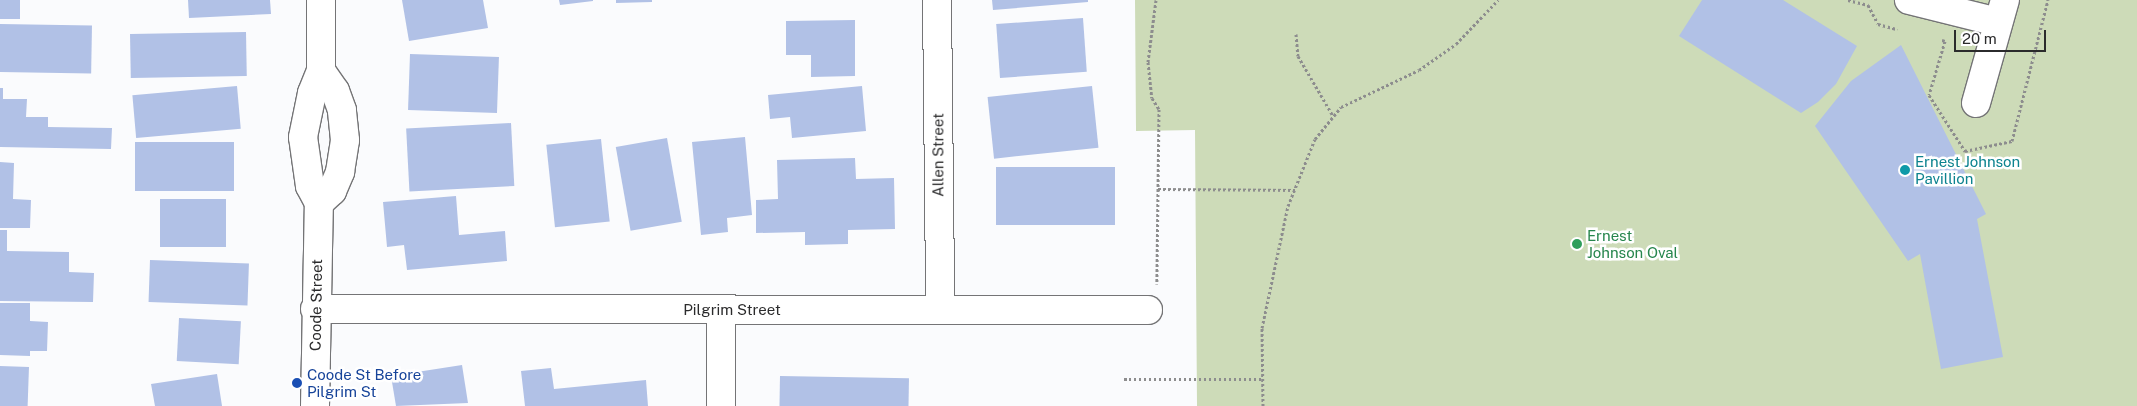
<!DOCTYPE html>
<style>
body{margin:0}
#map{position:relative;width:2137px;height:406px;overflow:hidden;background:#fafbfd;font-family:"Public Sans",sans-serif}
div>[style]{position:absolute}
[style*='--x']{left:calc(var(--x)*1px);top:calc(var(--y)*1px);width:calc(var(--w)*1px);rotate:calc(var(--a)*1deg)}
.green>*{inset:0;background:#cddbb8}
.building>*{inset:0;background:#b1c1e6;transform-origin:0 0}
.path>*{height:3px;margin-top:-1.5px;transform-origin:0;background:repeating-linear-gradient(90deg,#8d8d8e 0 2.5px,transparent 0 5px)}
.roads{filter:drop-shadow(1px 0 #747476) drop-shadow(-1px 0 #747476) drop-shadow(0 1px #747476) drop-shadow(0 -1px #747476)}
.minor>*{height:28px;margin:-14px;padding:0 14px;transform-origin:14px;border-radius:14px;background:#fff}
.dots>*{width:14px;height:14px;translate:-50% -50%;box-sizing:border-box;border:2px solid #fff;border-radius:50%}
span{translate:-50% -50%;white-space:nowrap;text-align:center;line-height:1.15;-webkit-text-stroke:5px #fff;paint-order:stroke}
.street-label{font-size:15px;color:#2b2b2c}
.culture-label{font-size:15px;color:#0d838f}
.left{translate:0 -50%;text-align:left}
.leisure-label{font-size:15px;color:#27864d}
.transit-label{font-size:15px;color:#164399}
.scale{position:absolute;left:1954px;top:30px;width:92px;height:22px;box-sizing:border-box;border:2px solid #2b2b2c;border-top:0;padding-left:6px;font-size:15px;line-height:18px;white-space:nowrap;color:#2b2b2c;-webkit-text-stroke:4px #fff;paint-order:stroke}
</style>
<div id="map">
<div class="green">
<i style="clip-path:polygon(1135px 0,2137px 0,2137px 406px,1197px 406px,1195px 130px,1136px 131px)"></i>
</div>
<div class="building">
<i style="left:0;top:0;width:20px;height:19px"></i>
<i style="clip-path:polygon(188px 0,270px 0,271px 14px,189px 18px)"></i>
<i style="clip-path:polygon(402px 0,483px 0,488px 28px,409px 41px)"></i>
<i style="clip-path:polygon(559px 0,593px 0,593px 1px,560px 5px)"></i>
<i style="clip-path:polygon(616px 0,652px 0,652px 2px,616px 3px)"></i>
<i style="clip-path:polygon(992px 0,1088px 0,1088px 2px,993px 10px)"></i>
<i style="clip-path:polygon(1702px 0,1783px 0,1857px 46px,1836px 84px,1818px 102px,1801px 113px,1679px 36px)"></i>
<i style="left:1083px;top:18px;width:54px;height:87px;rotate:86deg"></i>
<i style="clip-path:polygon(855px 20px,855px 76px,811px 77px,811px 55px,786px 55px,786px 21px)"></i>
<i style="left:0;top:24px;width:92px;height:48px;rotate:1deg"></i>
<i style="left:246px;top:32px;width:44px;height:116px;rotate:89deg"></i>
<i style="clip-path:polygon(1901px 45px,1986px 214px,1977px 219px,2003px 357px,1941px 369px,1920px 254px,1908px 261px,1815px 126px,1851px 81px)"></i>
<i style="left:410px;top:54px;width:89px;height:56px;rotate:2deg"></i>
<i style="left:237px;top:86px;width:43px;height:105px;rotate:85deg"></i>
<i style="clip-path:polygon(862px 86px,866px 131px,792px 138px,790px 117px,770px 119px,768px 95px)"></i>
<i style="left:1092px;top:86px;width:62px;height:105px;rotate:84deg"></i>
<i style="clip-path:polygon(0 88px,3px 88px,3px 99px,27px 99px,26px 117px,48px 117px,48px 127px,112px 128px,111px 149px,0 147px)"></i>
<i style="left:511px;top:123px;width:63px;height:105px;rotate:87deg"></i>
<i style="clip-path:polygon(745px 137px,752px 215px,727px 218px,728px 232px,701px 235px,692px 142px)"></i>
<i style="left:667px;top:138px;width:85px;height:52px;rotate:80deg"></i>
<i style="left:601px;top:139px;width:83px;height:55px;rotate:84deg"></i>
<i style="left:234px;top:142px;width:49px;height:99px;rotate:90deg"></i>
<i style="clip-path:polygon(855px 158px,856px 179px,894px 178px,895px 229px,848px 230px,848px 244px,805px 245px,805px 232px,756px 233px,756px 200px,778px 199px,777px 160px)"></i>
<i style="clip-path:polygon(0 162px,14px 163px,13px 199px,31px 200px,30px 228px,0 228px)"></i>
<i style="left:1115px;top:167px;width:58px;height:119px;rotate:90deg"></i>
<i style="clip-path:polygon(456px 196px,459px 235px,505px 231px,507px 261px,407px 270px,404px 245px,387px 247px,383px 202px)"></i>
<i style="left:226px;top:199px;width:48px;height:66px;rotate:90deg"></i>
<i style="clip-path:polygon(0 230px,7px 230px,7px 251px,69px 252px,69px 272px,94px 273px,93px 302px,0 301px)"></i>
<i style="left:150px;top:260px;width:99px;height:42px;rotate:2deg"></i>
<i style="clip-path:polygon(0 303px,30px 303px,30px 321px,48px 322px,47px 351px,30px 351px,30px 356px,0 355px)"></i>
<i style="left:179px;top:318px;width:62px;height:43px;rotate:3deg"></i>
<i style="clip-path:polygon(462px 365px,468px 403px,396px 406px,391px 376px)"></i>
<i style="left:0;top:366px;width:29px;height:40px;rotate:2deg"></i>
<i style="clip-path:polygon(551px 368px,554px 389px,646px 380px,648px 406px,525px 406px,521px 371px)"></i>
<i style="clip-path:polygon(217px 374px,222px 406px,155px 406px,151px 384px)"></i>
<i style="left:780px;top:376px;width:129px;height:30px;rotate:1deg"></i>
</div>
<div class="path">
<i style="--x:1156;--y:0;--w:63;--a:97.4"></i>
<i style="--x:1148;--y:62;--w:36;--a:84"></i>
<i style="--x:1152;--y:98;--w:13;--a:58"></i>
<i style="--x:1159;--y:109;--w:175;--a:90.7"></i>
<i style="--x:1848;--y:0;--w:21;--a:14"></i>
<i style="--x:1868;--y:5;--w:21;--a:62"></i>
<i style="--x:1878;--y:24;--w:20;--a:15"></i>
<i style="--x:1296;--y:34;--w:22;--a:85"></i>
<i style="--x:1298;--y:56;--w:69;--a:59.7"></i>
<i style="--x:1942;--y:40;--w:3;--a:18"></i>
<i style="--x:1945;--y:41;--w:56;--a:106.5"></i>
<i style="--x:1929;--y:95;--w:67;--a:57.3"></i>
<i style="--x:1965;--y:151;--w:48;--a:-12"></i>
<i style="--x:2012;--y:141;--w:146;--a:-75.7"></i>
<i style="--x:1158;--y:189;--w:137;--a:0.4"></i>
<i style="--x:1124;--y:379;--w:139;--a:0"></i>
<i style="--x:1263;--y:406;--w:78;--a:-90.7"></i>
<i style="--x:1262;--y:328;--w:125;--a:-78"></i>
<i style="--x:1288;--y:206;--w:72;--a:-68.1"></i>
<i style="--x:1315;--y:139;--w:41;--a:-50.9"></i>
<i style="--x:1341;--y:107;--w:86;--a:-25.4"></i>
<i style="--x:1419;--y:70;--w:45;--a:-35.1"></i>
<i style="--x:1456;--y:44;--w:61;--a:-46.3"></i>
</div>
<div class="roads">
<div class="minor">
<i style="--x:937;--y:0;--w:310;--a:89.4"></i>
<i style="--x:1909;--y:0;--w:92;--a:13.9"></i>
<i style="--x:1976;--y:103;--w:107;--a:-74.3"></i>
<i style="--x:319;--y:203;--w:18;--a:-43"></i>
<i style="--x:332;--y:191;--w:21;--a:-67"></i>
<i style="--x:340;--y:172;--w:32;--a:-81"></i>
<i style="--x:345;--y:140;--w:30;--a:-96"></i>
<i style="--x:342;--y:110;--w:20;--a:-110"></i>
<i style="--x:335;--y:91;--w:24;--a:-125"></i>
<i style="--x:315;--y:309;--w:833;--a:0.07"></i>
<i style="--x:721;--y:310;--w:96;--a:90"></i>
<i style="--x:315;--y:406;--w:203;--a:-88.9"></i>
<i style="--x:319;--y:203;--w:19;--a:-118"></i>
<i style="--x:310;--y:186;--w:49;--a:-98.1"></i>
<i style="--x:303;--y:137;--w:45;--a:-78.4"></i>
<i style="--x:312;--y:93;--w:24;--a:-68"></i>
<i style="--x:321;--y:71;--w:71;--a:-90"></i>
</div>
</div>
<div class="dots">
<i style="left:1905px;top:170px;background:#0f9aa8"></i>
<i style="left:1577px;top:244px;background:#2e9e5b"></i>
<i style="left:297px;top:383px;background:#1a4fb4"></i>
</div>
<div class="street-label">
<span style="left:938px;top:155px;rotate:-90deg">Allen Street</span>
<span style="left:316px;top:305px;rotate:-89deg">Coode Street</span>
<span style="left:732px;top:310px">Pilgrim Street</span>
</div>
<div class="culture-label">
<span class="left" style="left:1915px;top:170px">Ernest Johnson<br>Pavillion</span>
</div>
<div class="leisure-label">
<span class="left" style="left:1587px;top:244px">Ernest<br>Johnson Oval</span>
</div>
<div class="transit-label">
<span class="left" style="left:307px;top:383px">Coode St Before<br>Pilgrim St</span>
</div>
<div class="scale">20 m</div>
</div>
